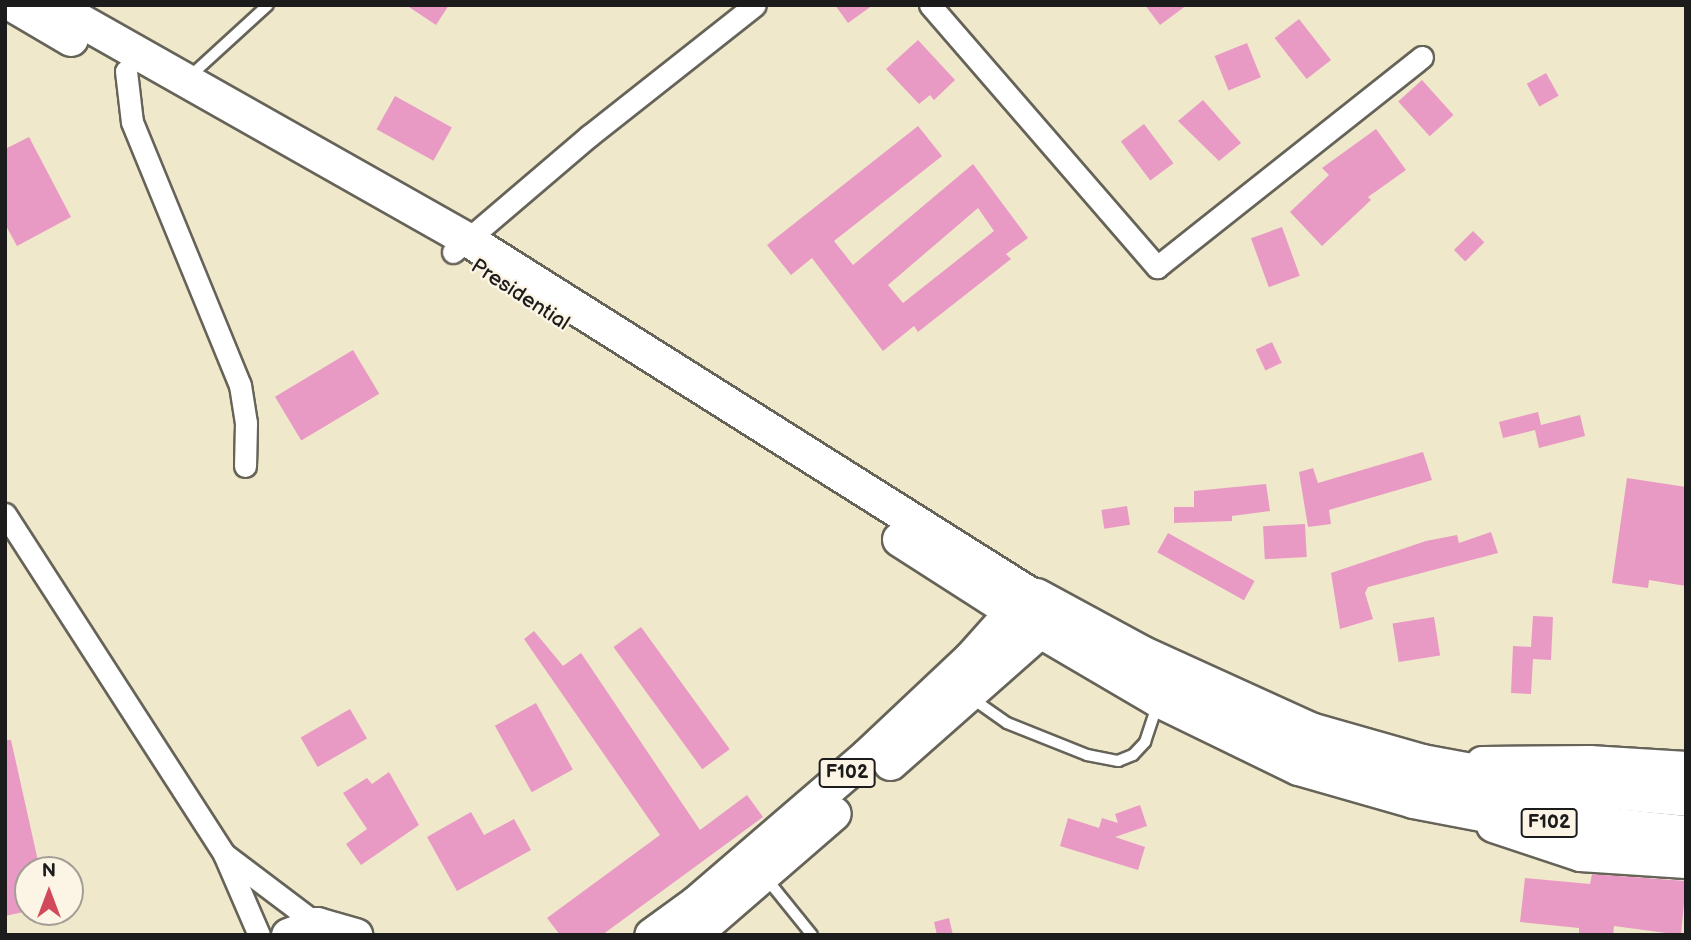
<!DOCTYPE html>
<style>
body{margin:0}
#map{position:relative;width:1691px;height:940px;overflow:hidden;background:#efe8cb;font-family:"Balsamiq Sans",sans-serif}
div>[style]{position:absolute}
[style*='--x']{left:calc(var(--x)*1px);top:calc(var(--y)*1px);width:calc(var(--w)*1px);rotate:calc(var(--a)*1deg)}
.building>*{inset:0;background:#e89ac4;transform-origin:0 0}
.roads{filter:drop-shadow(2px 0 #666359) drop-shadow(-2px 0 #666359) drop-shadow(0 2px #666359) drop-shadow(0 -2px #666359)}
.lane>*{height:10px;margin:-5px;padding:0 5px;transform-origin:5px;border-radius:5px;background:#fff}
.street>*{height:21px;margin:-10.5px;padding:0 10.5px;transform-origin:10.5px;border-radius:10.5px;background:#fff}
.primary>*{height:33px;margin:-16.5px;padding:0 16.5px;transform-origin:16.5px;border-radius:16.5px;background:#fff}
.highway>*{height:38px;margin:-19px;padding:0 19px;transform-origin:19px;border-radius:19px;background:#fff}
span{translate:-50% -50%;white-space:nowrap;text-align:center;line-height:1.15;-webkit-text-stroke:5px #fcf5e5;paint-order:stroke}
.shield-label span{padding:2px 5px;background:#fcf5e5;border:2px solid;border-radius:5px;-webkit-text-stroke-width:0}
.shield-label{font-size:19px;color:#1c1c1c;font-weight:700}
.street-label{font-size:21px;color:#1c1c1c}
.frame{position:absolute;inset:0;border:7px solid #1c1c1c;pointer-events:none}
.north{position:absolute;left:14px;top:856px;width:70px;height:70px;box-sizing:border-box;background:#fcf5e5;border:2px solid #a29e95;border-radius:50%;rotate:0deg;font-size:19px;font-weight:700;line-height:28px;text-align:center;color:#1c1c1c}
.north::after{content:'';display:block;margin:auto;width:24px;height:32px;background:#d1495b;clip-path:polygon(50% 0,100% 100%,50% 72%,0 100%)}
</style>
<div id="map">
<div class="building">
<i style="clip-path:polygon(406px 5px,449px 5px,436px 25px)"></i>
<i style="clip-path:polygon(835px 5px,873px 5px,848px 23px)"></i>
<i style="clip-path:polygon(1145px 5px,1187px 5px,1160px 25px)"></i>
<i style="left:1299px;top:19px;width:52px;height:31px;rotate:52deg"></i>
<i style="clip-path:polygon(918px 40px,955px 80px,934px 100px,930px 95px,919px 104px,886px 69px)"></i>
<i style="left:1247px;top:43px;width:37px;height:35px;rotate:68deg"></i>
<i style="left:1546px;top:73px;width:26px;height:22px;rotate:61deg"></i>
<i style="left:1422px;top:80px;width:47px;height:32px;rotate:48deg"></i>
<i style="left:395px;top:96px;width:65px;height:38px;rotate:29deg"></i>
<i style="clip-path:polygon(1203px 100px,1241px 143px,1219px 161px,1178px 121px)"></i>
<i style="left:1144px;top:124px;width:49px;height:29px;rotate:53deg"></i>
<i style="clip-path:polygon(evenodd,918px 126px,942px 156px,834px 241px,853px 265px,973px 164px,1028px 238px,1006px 254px,1011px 259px,918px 332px,914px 326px,883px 351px,812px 258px,791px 275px,767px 245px,918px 126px,978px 208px,994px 231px,903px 303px,888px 285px,978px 208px)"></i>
<i style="clip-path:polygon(1376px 129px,1406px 170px,1368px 197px,1371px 200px,1322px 246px,1290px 212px,1329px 175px,1322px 168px)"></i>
<i style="clip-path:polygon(29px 137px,71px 217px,17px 246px,5px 224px,5px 149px)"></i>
<i style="left:1282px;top:227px;width:52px;height:33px;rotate:70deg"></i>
<i style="left:1473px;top:231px;width:16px;height:27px;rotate:45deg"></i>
<i style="left:1272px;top:342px;width:23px;height:18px;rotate:65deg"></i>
<i style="left:353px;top:350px;width:51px;height:91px;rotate:59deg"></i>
<i style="clip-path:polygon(1538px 412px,1541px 425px,1580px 415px,1585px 436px,1539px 448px,1535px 430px,1503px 438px,1499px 422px)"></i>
<i style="clip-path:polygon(1423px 452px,1432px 480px,1329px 510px,1331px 524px,1308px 527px,1299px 472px,1313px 468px,1318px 483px)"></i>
<i style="clip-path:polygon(1627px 478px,1686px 487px,1686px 586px,1649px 580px,1648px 588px,1612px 583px)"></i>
<i style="clip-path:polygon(1266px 484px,1270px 511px,1232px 516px,1232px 521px,1174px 523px,1174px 507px,1194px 507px,1194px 491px)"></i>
<i style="left:1127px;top:506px;width:19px;height:26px;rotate:81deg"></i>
<i style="left:1305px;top:524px;width:33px;height:42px;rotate:87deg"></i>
<i style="clip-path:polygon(1491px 532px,1498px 553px,1368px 587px,1365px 593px,1373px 619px,1340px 629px,1331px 573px,1426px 541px,1457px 535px,1459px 543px)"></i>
<i style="left:1168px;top:533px;width:99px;height:22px;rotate:29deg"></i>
<i style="clip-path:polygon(1533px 616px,1553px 617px,1551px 660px,1533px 659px,1531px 694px,1511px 693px,1513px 646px,1531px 647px)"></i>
<i style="left:1434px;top:617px;width:39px;height:42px;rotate:81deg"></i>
<i style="left:641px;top:627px;width:151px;height:34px;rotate:54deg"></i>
<i style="clip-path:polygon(534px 631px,563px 666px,581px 653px,700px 830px,747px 795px,763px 817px,602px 935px,560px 935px,547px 918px,660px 835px,524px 639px)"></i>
<i style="left:536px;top:703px;width:76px;height:47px;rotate:61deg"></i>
<i style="left:350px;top:709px;width:34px;height:57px;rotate:60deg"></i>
<i style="clip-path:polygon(5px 740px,11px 740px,40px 870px,28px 870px,28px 911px,5px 916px)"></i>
<i style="clip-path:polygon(389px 772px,419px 825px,361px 865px,346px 844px,367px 829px,343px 793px,367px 778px,372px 784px)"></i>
<i style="clip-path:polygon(1140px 805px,1147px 826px,1115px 837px,1145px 847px,1138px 870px,1060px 846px,1068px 818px,1099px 828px,1102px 818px,1118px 823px,1115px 814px)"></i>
<i style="clip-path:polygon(471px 812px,484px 835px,514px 819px,531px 850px,457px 891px,427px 837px)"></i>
<i style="clip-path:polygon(1592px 874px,1686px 881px,1681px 935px,1614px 926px,1613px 935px,1579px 935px,1579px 928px,1520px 922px,1525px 878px,1590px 884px)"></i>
<i style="clip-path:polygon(949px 918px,953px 935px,937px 935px,934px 922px)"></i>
</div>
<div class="roads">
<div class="lane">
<i style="--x:188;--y:78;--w:108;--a:-42.4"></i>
<i style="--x:970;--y:697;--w:45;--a:35.1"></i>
<i style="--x:1007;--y:723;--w:86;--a:21.8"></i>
<i style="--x:1087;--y:755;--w:32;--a:11"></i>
<i style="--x:1118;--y:761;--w:16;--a:-22"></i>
<i style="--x:1133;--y:755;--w:18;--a:-47"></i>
<i style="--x:1145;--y:742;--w:41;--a:-71.6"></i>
<i style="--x:766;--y:878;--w:73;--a:51.1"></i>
</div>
<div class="street">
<i style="--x:930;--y:5;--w:347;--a:49.1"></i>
<i style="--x:1157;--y:267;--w:338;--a:-38.4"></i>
<i style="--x:126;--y:71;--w:51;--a:83.3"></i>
<i style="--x:132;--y:122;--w:284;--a:67.7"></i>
<i style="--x:240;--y:385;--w:38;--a:81"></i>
<i style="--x:246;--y:423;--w:43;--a:91.3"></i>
<i style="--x:453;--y:252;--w:179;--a:-40.5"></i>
<i style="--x:589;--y:136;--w:211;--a:-38.3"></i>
<i style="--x:5;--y:514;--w:404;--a:57.2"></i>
<i style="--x:224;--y:854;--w:88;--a:66.6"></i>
<i style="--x:224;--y:854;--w:116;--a:37"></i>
</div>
<div class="primary">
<i style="--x:13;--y:5;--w:67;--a:30.4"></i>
<i style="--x:53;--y:5;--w:476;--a:29.5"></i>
<i style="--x:467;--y:239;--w:663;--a:32.25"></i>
<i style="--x:1028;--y:593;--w:86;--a:131.7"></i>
<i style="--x:971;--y:657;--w:144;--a:136.7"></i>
<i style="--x:866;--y:756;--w:225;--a:139.3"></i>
<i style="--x:695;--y:903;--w:54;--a:144"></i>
<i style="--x:899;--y:539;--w:133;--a:32.7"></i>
<i style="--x:890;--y:763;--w:225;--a:-41.4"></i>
<i style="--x:1482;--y:763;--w:107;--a:-0.5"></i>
<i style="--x:1589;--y:762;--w:97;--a:3.5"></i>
<i style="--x:1493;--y:825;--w:92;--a:18.4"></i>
<i style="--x:1580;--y:854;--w:106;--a:3.8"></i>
<i style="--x:288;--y:935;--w:31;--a:-21"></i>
<i style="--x:317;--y:924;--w:40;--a:16"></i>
<i style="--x:693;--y:935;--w:186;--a:-40.9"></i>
</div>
<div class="highway">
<i style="--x:1036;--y:598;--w:119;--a:28.5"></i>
<i style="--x:1141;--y:655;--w:186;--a:24.5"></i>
<i style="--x:1310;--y:732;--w:116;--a:15.9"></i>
<i style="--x:1422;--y:764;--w:95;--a:10.4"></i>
<i style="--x:1515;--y:781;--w:172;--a:5.3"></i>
<i style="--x:1011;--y:611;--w:172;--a:30.4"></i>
<i style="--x:1159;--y:698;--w:156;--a:25.9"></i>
<i style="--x:1299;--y:766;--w:120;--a:16"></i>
<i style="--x:1414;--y:799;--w:96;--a:10.8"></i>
<i style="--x:1508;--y:817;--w:179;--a:5.8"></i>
</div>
</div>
<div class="shield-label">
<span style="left:847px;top:773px">F102</span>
<span style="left:1549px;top:823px">F102</span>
</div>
<div class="street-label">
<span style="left:520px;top:295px;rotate:33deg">Presidential</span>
</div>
<div class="frame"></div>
<div class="north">N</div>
</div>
